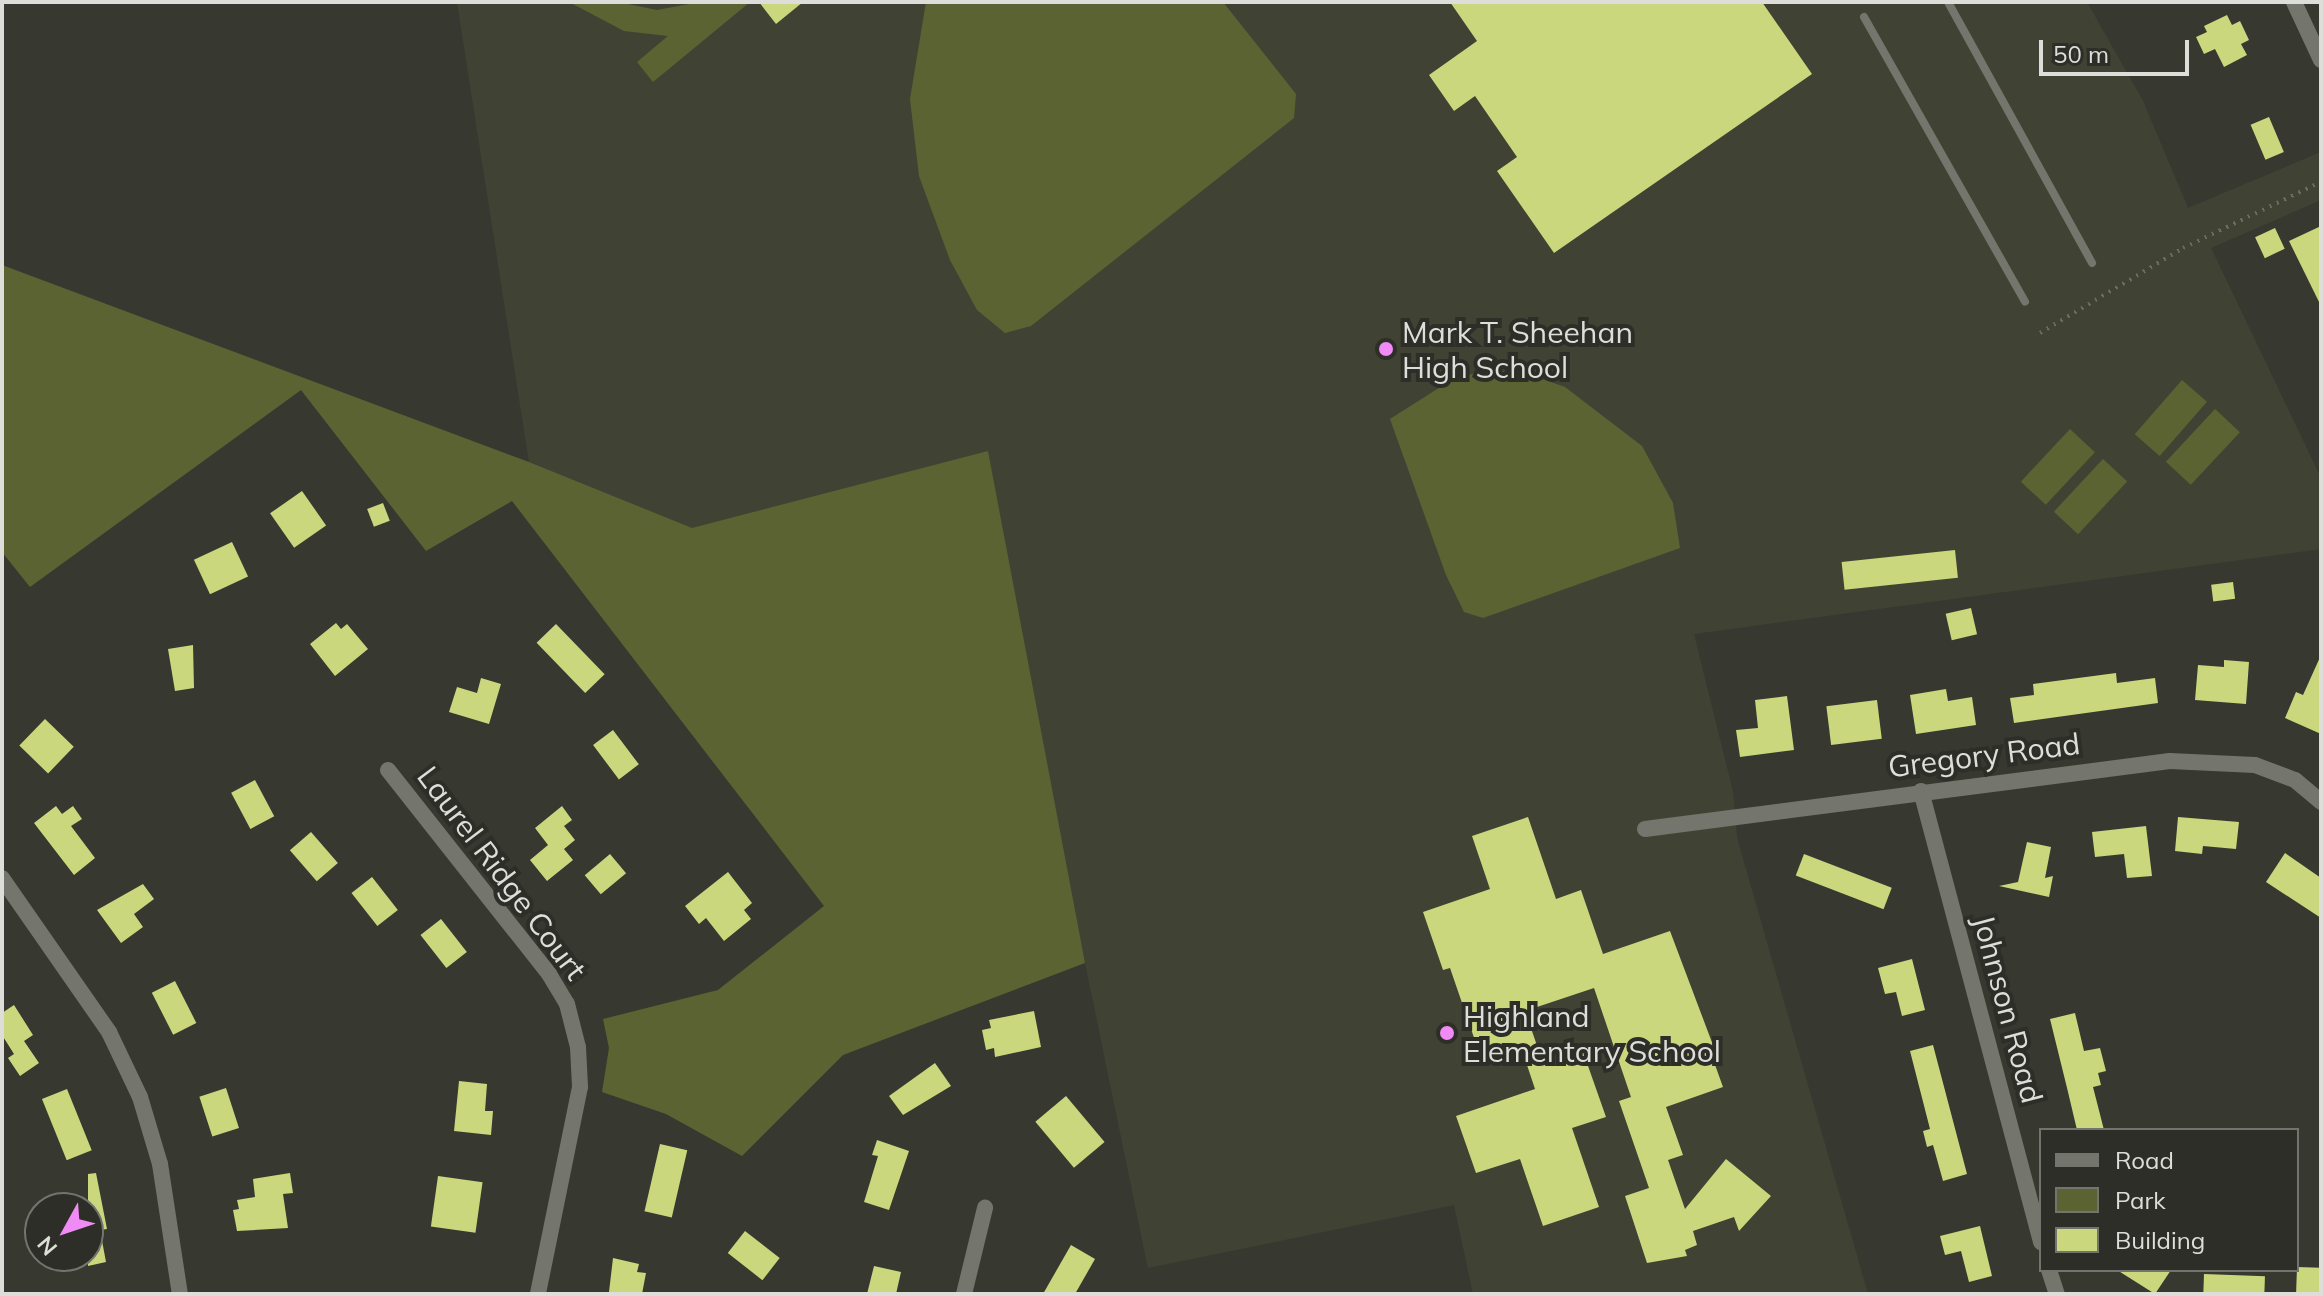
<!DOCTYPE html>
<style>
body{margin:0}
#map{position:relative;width:2323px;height:1296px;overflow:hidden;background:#373930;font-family:Mulish,sans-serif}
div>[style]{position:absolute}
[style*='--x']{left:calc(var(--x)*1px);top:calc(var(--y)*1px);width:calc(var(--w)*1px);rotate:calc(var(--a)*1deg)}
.built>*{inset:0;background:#404334}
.green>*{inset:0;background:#5c6332;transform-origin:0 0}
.building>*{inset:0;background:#cbd77c;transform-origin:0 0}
.path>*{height:4px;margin-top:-2px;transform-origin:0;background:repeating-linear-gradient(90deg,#6a6b63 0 2px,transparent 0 8px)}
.service>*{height:8px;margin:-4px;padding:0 4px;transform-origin:4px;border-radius:4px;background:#74766d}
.minor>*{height:16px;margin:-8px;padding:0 8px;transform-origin:8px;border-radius:8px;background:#74766d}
.dots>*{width:22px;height:22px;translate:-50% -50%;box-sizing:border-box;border:4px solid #2d2e27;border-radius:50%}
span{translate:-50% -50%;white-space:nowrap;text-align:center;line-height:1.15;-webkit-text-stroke:8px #2d2e27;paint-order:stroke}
.poi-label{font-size:30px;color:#ddded9}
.left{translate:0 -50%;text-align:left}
.street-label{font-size:30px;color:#ddded9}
.frame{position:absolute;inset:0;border:4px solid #ddded9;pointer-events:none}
.legend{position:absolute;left:2039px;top:1128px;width:260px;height:144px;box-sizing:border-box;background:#2d2e27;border:2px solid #73746e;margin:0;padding:10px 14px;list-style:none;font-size:24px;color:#ddded9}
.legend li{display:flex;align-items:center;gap:16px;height:40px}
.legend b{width:40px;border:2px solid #73746e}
.north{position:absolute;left:24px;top:1192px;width:80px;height:80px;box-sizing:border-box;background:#2d2e27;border:2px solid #73746e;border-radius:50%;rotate:230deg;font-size:22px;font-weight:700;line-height:32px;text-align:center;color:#ddded9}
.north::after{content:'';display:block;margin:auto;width:28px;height:36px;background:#f08bf5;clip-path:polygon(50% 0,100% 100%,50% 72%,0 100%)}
.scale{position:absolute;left:2039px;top:40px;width:150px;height:36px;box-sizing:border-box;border:4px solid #ddded9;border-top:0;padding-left:10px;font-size:24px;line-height:28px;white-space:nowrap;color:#ddded9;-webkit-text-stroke:6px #2d2e27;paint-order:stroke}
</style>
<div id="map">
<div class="built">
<i style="clip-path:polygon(457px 2px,2087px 2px,2143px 101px,2188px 208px,2321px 152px,2321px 200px,2211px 248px,2321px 478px,2321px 549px,1694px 634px,1733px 792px,1737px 838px,1868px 1294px,1473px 1294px,1454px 1205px,1148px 1268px,1068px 880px,988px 452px,692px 529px,529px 462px)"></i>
</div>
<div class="green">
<i style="clip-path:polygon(569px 2px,618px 2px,657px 10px,700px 2px,750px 2px,653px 82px,637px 62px,668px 36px,624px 31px)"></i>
<i style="clip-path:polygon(926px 2px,1223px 2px,1296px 94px,1294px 118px,1031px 326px,1005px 333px,977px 310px,950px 260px,919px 176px,910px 99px)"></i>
<i style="clip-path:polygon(2px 265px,529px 462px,692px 528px,988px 451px,1085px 963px,843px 1055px,742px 1156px,666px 1114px,602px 1092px,609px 1048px,603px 1019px,718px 990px,824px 906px,512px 501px,426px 551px,301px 390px,30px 587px,2px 552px)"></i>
<i style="clip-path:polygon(1487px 370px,1525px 373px,1565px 387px,1642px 446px,1673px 503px,1680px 548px,1483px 618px,1464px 612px,1446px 575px,1390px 419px,1453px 379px)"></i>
<i style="left:2182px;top:380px;width:33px;height:72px;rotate:41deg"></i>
<i style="left:2215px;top:409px;width:34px;height:72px;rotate:43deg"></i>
<i style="left:2070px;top:429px;width:34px;height:72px;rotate:43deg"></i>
<i style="left:2103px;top:459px;width:33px;height:72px;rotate:43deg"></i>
</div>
<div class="building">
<i style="clip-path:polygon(759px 2px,803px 2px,776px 24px)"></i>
<i style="clip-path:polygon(1450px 2px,1762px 2px,1812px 74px,1554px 253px,1497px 171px,1517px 157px,1475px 96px,1454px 111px,1429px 75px,1477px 41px)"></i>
<i style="clip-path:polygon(2227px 15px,2232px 25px,2240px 21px,2249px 40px,2241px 44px,2247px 55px,2224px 67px,2215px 49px,2204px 54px,2196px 37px,2207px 32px,2204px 26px)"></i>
<i style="left:2269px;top:117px;width:38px;height:20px;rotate:67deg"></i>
<i style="clip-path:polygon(2321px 226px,2321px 306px,2289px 241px)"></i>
<i style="left:2275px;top:228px;width:23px;height:22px;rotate:65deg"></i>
<i style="left:302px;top:491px;width:42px;height:39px;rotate:55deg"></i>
<i style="left:383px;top:503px;width:19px;height:17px;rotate:69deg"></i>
<i style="left:232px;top:542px;width:38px;height:42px;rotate:65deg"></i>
<i style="left:1955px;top:550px;width:28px;height:114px;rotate:84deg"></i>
<i style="left:2233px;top:582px;width:17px;height:22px;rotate:83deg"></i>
<i style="left:1971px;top:608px;width:27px;height:26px;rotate:77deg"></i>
<i style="clip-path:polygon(336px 623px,341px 629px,347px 624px,368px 649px,335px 676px,310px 644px)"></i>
<i style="left:556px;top:624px;width:70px;height:27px;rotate:46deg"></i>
<i style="clip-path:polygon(193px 645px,194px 688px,175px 691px,168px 649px)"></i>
<i style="clip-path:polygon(2321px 655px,2321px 734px,2285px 718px,2296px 692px,2303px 695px)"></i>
<i style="clip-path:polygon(2224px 660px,2249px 662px,2246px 704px,2195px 700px,2198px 665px,2224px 667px)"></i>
<i style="clip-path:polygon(2116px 673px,2117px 683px,2155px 678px,2158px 703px,2014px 723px,2010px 698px,2034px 695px,2033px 684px)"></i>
<i style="clip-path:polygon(481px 678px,501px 684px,489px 724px,449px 712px,457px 687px,477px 693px)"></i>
<i style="clip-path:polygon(1946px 689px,1948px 701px,1972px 697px,1976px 725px,1916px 734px,1910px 695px)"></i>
<i style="clip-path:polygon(1787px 696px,1794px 750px,1740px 757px,1736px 730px,1758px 728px,1755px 700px)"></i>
<i style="left:1877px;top:700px;width:39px;height:51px;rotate:83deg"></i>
<i style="left:45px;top:719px;width:40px;height:37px;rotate:44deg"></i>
<i style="left:613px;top:730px;width:43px;height:25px;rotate:53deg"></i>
<i style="left:255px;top:780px;width:41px;height:27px;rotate:62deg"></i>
<i style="clip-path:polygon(56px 806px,62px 814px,73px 806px,82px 819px,71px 826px,95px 858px,74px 875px,34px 823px)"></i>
<i style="clip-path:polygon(562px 806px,572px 820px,564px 826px,575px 840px,564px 849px,573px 860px,547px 881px,530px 860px,548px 845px,535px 828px)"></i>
<i style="clip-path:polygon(1528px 817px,1556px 899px,1581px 890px,1603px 954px,1670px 931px,1719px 1061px,1714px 1062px,1723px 1087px,1666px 1107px,1683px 1155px,1668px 1160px,1685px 1209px,1726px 1159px,1771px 1196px,1739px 1231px,1734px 1217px,1693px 1231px,1697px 1245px,1685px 1250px,1687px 1256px,1647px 1263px,1625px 1196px,1649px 1188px,1619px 1101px,1631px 1097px,1594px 988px,1525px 1011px,1542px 1060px,1581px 1046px,1606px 1117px,1572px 1128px,1599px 1207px,1543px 1226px,1520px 1159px,1476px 1173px,1456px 1116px,1535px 1089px,1520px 1044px,1481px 1058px,1450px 968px,1443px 970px,1423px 912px,1490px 889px,1472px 836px)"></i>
<i style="clip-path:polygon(2178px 817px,2239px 822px,2236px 849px,2203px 846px,2202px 854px,2175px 851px)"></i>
<i style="clip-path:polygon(2146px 826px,2152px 876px,2127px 878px,2124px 854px,2095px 857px,2092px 832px)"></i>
<i style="left:311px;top:832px;width:41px;height:28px;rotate:49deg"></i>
<i style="clip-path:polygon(2027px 842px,2051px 847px,2045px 878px,2053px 876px,2049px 897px,1999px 886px,2018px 882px)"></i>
<i style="clip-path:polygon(2285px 853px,2321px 878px,2321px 918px,2266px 882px)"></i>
<i style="left:610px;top:854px;width:25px;height:33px;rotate:50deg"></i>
<i style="left:1804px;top:854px;width:94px;height:23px;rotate:21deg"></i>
<i style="clip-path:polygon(728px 872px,752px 903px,744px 910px,751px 919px,724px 941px,706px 918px,699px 924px,685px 906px)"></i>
<i style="left:372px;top:877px;width:42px;height:26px;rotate:52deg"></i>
<i style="clip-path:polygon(143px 884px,154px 899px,134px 914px,143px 927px,121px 943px,97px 910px)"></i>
<i style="left:441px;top:919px;width:42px;height:26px;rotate:52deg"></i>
<i style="clip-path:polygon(1912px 959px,1925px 1010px,1902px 1016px,1896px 992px,1885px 994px,1878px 968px)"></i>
<i style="left:175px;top:981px;width:47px;height:26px;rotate:63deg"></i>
<i style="clip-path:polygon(14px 1005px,33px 1035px,24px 1041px,39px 1063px,20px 1076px,8px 1058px,14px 1054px,2px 1035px,2px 1013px)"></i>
<i style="clip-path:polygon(1034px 1011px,1041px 1047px,995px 1057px,994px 1048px,986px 1050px,982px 1030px,991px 1028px,989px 1020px)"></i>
<i style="clip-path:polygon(2075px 1013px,2084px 1051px,2100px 1048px,2106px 1071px,2098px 1073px,2101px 1085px,2093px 1087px,2104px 1130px,2077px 1130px,2068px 1092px,2050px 1019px)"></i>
<i style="clip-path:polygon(1933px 1045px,1967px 1174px,1943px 1181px,1933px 1145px,1927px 1147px,1923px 1131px,1930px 1129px,1910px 1051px)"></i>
<i style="clip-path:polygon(935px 1063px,951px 1086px,903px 1115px,889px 1096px)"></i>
<i style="clip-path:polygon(459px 1081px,487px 1084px,485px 1111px,493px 1111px,491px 1135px,454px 1131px)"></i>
<i style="left:226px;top:1088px;width:42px;height:28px;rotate:72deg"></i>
<i style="left:67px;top:1089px;width:66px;height:27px;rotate:68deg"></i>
<i style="left:1066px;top:1096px;width:60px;height:40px;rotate:50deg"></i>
<i style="clip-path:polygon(877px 1140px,909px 1151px,889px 1210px,864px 1202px,878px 1156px,872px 1155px)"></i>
<i style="left:660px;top:1144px;width:28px;height:69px;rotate:13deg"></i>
<i style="clip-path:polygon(96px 1173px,107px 1229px,100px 1230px,106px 1262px,88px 1266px,88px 1174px)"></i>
<i style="clip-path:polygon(290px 1173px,293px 1193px,283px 1194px,288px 1228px,237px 1231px,233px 1210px,239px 1209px,237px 1200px,255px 1197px,253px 1179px)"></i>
<i style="left:438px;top:1176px;width:45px;height:51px;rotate:8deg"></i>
<i style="clip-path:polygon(1980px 1226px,1992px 1276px,1969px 1282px,1961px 1251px,1945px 1255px,1940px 1236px)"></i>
<i style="left:745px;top:1231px;width:44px;height:28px;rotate:38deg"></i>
<i style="clip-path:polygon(1071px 1245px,1095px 1259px,1075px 1294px,1043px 1294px)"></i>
<i style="clip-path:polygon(613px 1258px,639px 1264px,637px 1272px,646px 1273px,642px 1294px,609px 1292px)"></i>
<i style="clip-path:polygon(874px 1266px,901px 1272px,896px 1294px,867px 1294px)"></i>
<i style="left:2297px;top:1267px;width:24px;height:27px;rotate:2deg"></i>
<i style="clip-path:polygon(2117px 1270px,2171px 1270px,2155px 1294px)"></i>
<i style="left:2204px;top:1274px;width:61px;height:20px;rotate:2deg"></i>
</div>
<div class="path">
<i style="--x:2040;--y:333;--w:166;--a:-30.7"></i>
<i style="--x:2183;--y:248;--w:153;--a:-25.6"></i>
</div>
<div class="service">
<i style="--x:1948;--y:2;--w:298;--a:61.1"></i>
<i style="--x:1864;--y:17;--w:327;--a:60.5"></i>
</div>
<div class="minor">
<i style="--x:2294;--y:2;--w:64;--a:65"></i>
<i style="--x:388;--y:770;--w:260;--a:51.7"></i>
<i style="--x:549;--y:974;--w:35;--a:59"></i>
<i style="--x:567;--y:1004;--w:44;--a:75.7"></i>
<i style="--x:578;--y:1047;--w:40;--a:87.1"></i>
<i style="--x:580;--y:1087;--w:211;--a:101.5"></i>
<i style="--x:1921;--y:791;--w:467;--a:75.1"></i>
<i style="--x:1645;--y:829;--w:529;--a:-7.38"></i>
<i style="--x:2170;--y:761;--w:85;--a:2.7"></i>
<i style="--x:2255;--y:765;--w:43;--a:20.6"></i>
<i style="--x:2295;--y:780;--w:34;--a:40"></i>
<i style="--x:2;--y:878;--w:188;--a:55.2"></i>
<i style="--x:109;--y:1032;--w:72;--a:64.5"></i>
<i style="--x:140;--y:1097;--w:70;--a:73.4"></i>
<i style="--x:160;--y:1164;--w:132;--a:81.3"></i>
<i style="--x:2049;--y:1270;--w:25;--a:72"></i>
<i style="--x:964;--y:1294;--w:89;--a:-76.3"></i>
</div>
<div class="dots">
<i style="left:1386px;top:349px;background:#f08bf5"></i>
<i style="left:1447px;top:1033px;background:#f08bf5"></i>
</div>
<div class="poi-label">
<span class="left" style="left:1402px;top:349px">Mark T. Sheehan<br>High School</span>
<span class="left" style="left:1463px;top:1033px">Highland<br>Elementary School</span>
</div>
<div class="street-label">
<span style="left:1984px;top:755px;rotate:-7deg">Gregory Road</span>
<span style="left:502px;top:873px;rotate:53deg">Laurel Ridge Court</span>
<span style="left:2008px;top:1009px;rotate:75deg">Johnson Road</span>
</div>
<div class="frame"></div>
<ul class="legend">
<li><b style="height:10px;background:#74766d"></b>Road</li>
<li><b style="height:22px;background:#5c6332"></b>Park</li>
<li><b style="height:22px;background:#cbd77c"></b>Building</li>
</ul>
<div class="north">N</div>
<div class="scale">50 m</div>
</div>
